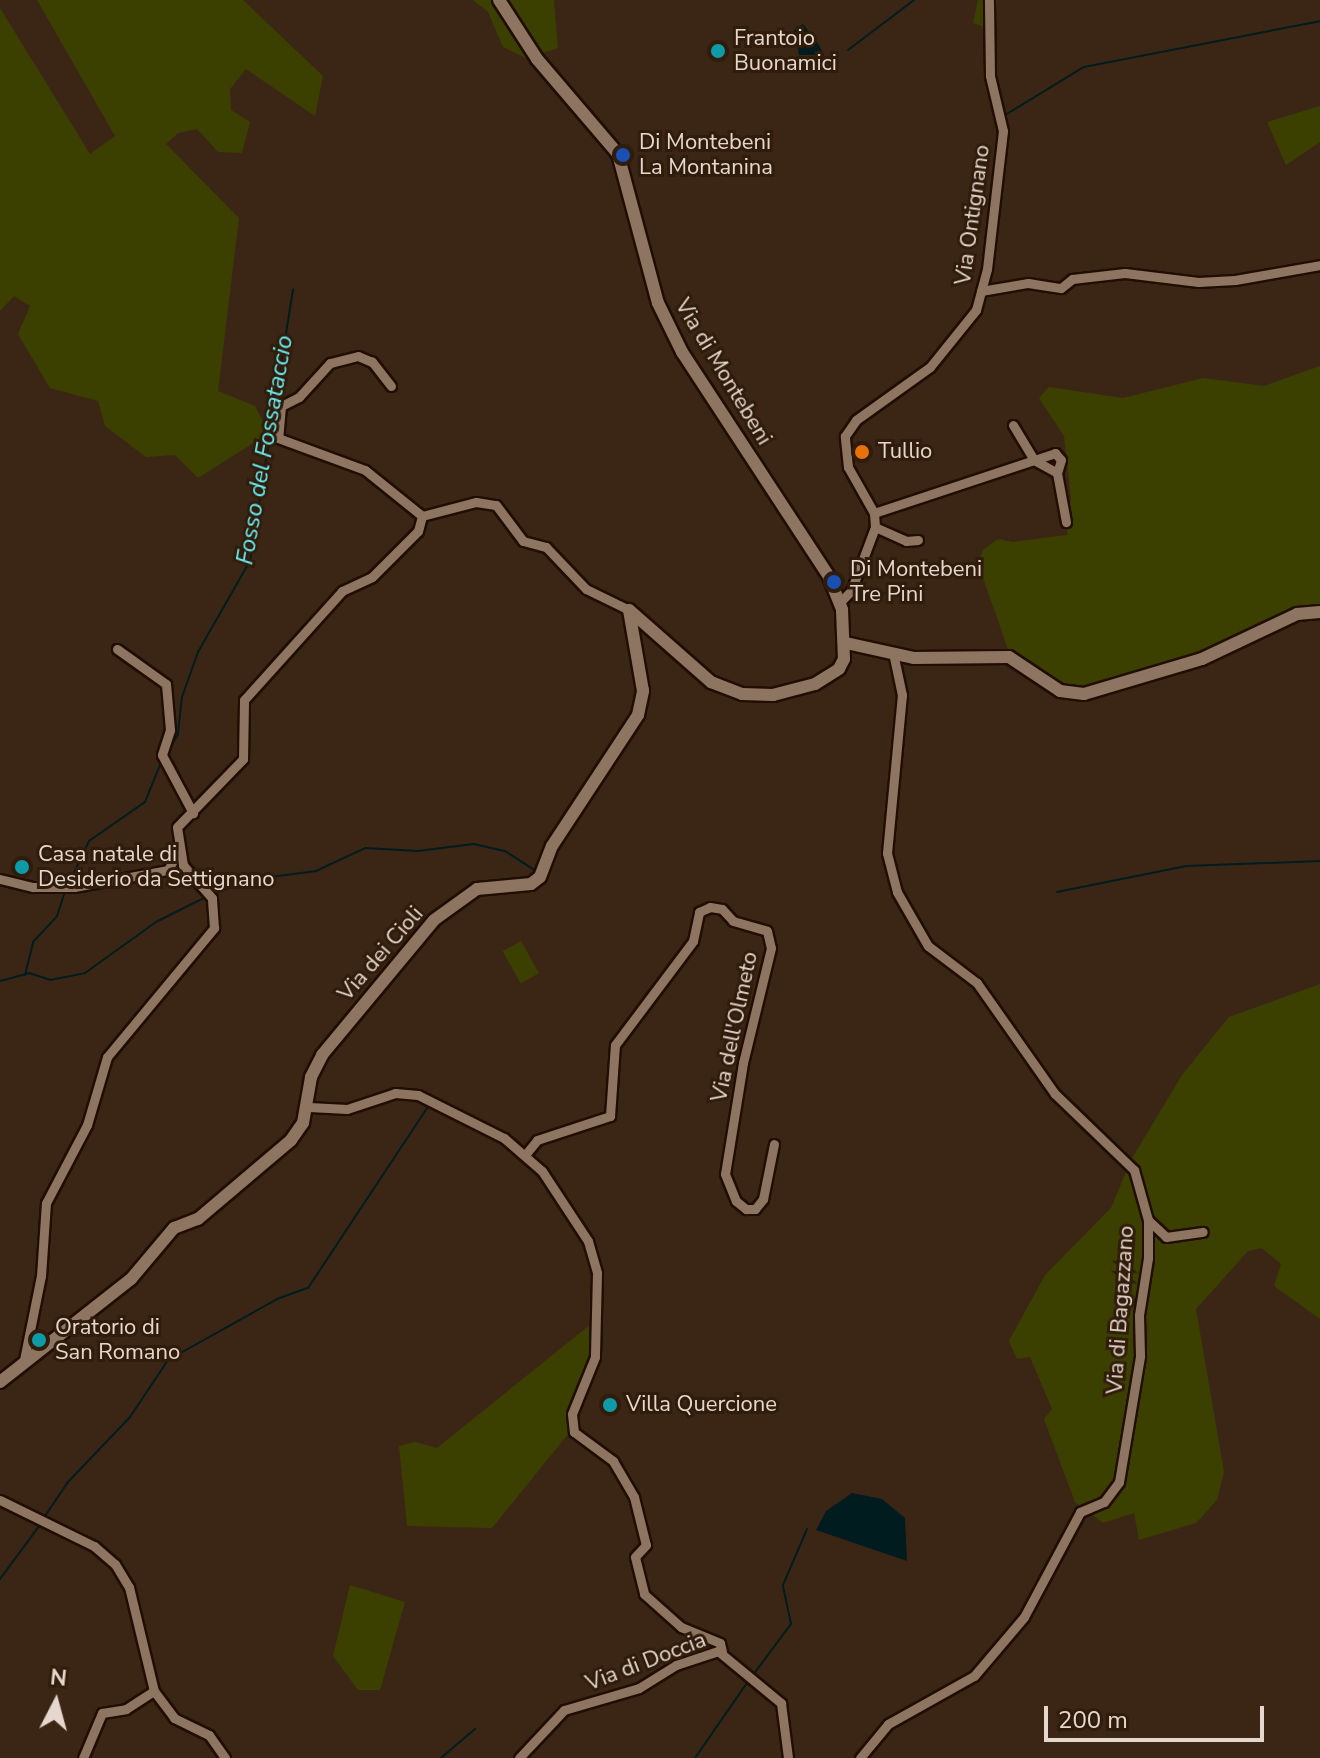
<!DOCTYPE html>
<style>
body{margin:0}
#map{position:relative;width:1320px;height:1758px;overflow:hidden;background:#3b2615;font-family:"Nunito Sans",sans-serif}
div>[style]{position:absolute}
[style*='--x']{left:calc(var(--x)*1px);top:calc(var(--y)*1px);width:calc(var(--w)*1px);rotate:calc(var(--a)*1deg)}
.green>*{inset:0;background:#3b4001;transform-origin:0 0}
.water>*{inset:0;background:#011c1e}
.stream>*{height:2px;margin:-1px;padding:0 1px;transform-origin:1px;border-radius:1px;background:#011c1e}
.roads{filter:drop-shadow(2px 0 #210e01) drop-shadow(-2px 0 #210e01) drop-shadow(0 2px #210e01) drop-shadow(0 -2px #210e01)}
.street>*{height:9px;margin:-4.5px;padding:0 4.5px;transform-origin:4.5px;border-radius:4.5px;background:#8e7562}
.secondary>*{height:12px;margin:-6px;padding:0 6px;transform-origin:6px;border-radius:6px;background:#8e7562}
.dots>*{width:22px;height:22px;translate:-50% -50%;box-sizing:border-box;border:4px solid #301c0b;border-radius:50%}
span{translate:-50% -50%;white-space:nowrap;text-align:center;line-height:1.15;-webkit-text-stroke:6px #301c0b;paint-order:stroke}
.poi-label{font-size:22px;color:#e5d7cd}
.left{translate:0 -50%;text-align:left}
.street-label{font-size:22px;color:#e5d7cd}
.water-label{font-size:24px;color:#6aecf3;font-style:italic}
.north{position:absolute;left:16px;top:1662px;width:80px;height:80px;-webkit-text-stroke:6px #301c0b;paint-order:stroke;rotate:6deg;font-size:22px;font-weight:700;line-height:32px;text-align:center;color:#e5d7cd}
.north::after{content:'';display:block;margin:auto;width:28px;height:36px;background:#e5d7cd;clip-path:polygon(50% 0,100% 100%,50% 72%,0 100%)}
.scale{position:absolute;left:1044px;top:1706px;width:220px;height:36px;box-sizing:border-box;border:4px solid #e5d7cd;border-top:0;padding-left:10px;font-size:24px;line-height:28px;white-space:nowrap;color:#e5d7cd;-webkit-text-stroke:6px #301c0b;paint-order:stroke}
</style>
<div id="map">
<div class="green">
<i style="clip-path:polygon(37px 0,243px 0,323px 76px,315px 116px,246px 69px,230px 89px,231px 110px,250px 122px,242px 153px,218px 152px,197px 129px,178px 133px,166px 144px,239px 218px,218px 391px,255px 406px,269px 433px,198px 478px,175px 455px,146px 457px,105px 426px,98px 401px,50px 388px,18px 334px,30px 306px,14px 296px,0 311px,0 8px,90px 154px,115px 136px)"></i>
<i style="clip-path:polygon(473px 0,554px 0,558px 48px,526px 58px,503px 47px,488px 12px)"></i>
<i style="clip-path:polygon(978px 0,997px 0,992px 30px,973px 23px)"></i>
<i style="clip-path:polygon(1320px 106px,1320px 142px,1286px 165px,1267px 122px)"></i>
<i style="clip-path:polygon(1320px 366px,1320px 609px,1293px 608px,1170px 665px,1093px 686px,1061px 686px,1008px 649px,978px 564px,983px 550px,998px 539px,1013px 542px,1067px 535px,1071px 498px,1064px 436px,1039px 398px,1049px 387px,1123px 398px,1203px 378px,1264px 386px)"></i>
<i style="left:521px;top:941px;width:37px;height:21px;rotate:61deg"></i>
<i style="clip-path:polygon(1320px 984px,1320px 1319px,1274px 1286px,1281px 1264px,1262px 1248px,1248px 1251px,1196px 1309px,1224px 1472px,1217px 1500px,1196px 1523px,1139px 1540px,1134px 1513px,1103px 1523px,1075px 1502px,1044px 1419px,1052px 1409px,1030px 1357px,1017px 1359px,1009px 1341px,1045px 1275px,1111px 1208px,1131px 1160px,1182px 1075px,1229px 1017px)"></i>
<i style="clip-path:polygon(591px 1324px,587px 1374px,569px 1415px,569px 1433px,492px 1528px,407px 1526px,399px 1446px,415px 1442px,437px 1448px)"></i>
<i style="clip-path:polygon(350px 1585px,405px 1602px,380px 1690px,358px 1690px,333px 1656px)"></i>
</div>
<div class="water">
<i style="clip-path:polygon(803px 24px,819px 45px,824px 55px,799px 55px,794px 30px)"></i>
<i style="clip-path:polygon(852px 1493px,882px 1499px,905px 1518px,907px 1561px,816px 1530px,826px 1511px)"></i>
</div>
<div class="stream">
<i style="--x:848;--y:50;--w:83;--a:-37.1"></i>
<i style="--x:1005;--y:115;--w:92;--a:-31.3"></i>
<i style="--x:1084;--y:67;--w:240;--a:-11"></i>
<i style="--x:166;--y:755;--w:24;--a:-60"></i>
<i style="--x:178;--y:734;--w:37;--a:-84"></i>
<i style="--x:182;--y:697;--w:48;--a:-70.4"></i>
<i style="--x:198;--y:652;--w:105;--a:-60.3"></i>
<i style="--x:250;--y:561;--w:275;--a:-81"></i>
<i style="--x:69;--y:883;--w:47;--a:-64.5"></i>
<i style="--x:89;--y:841;--w:68;--a:-34.9"></i>
<i style="--x:145;--y:802;--w:45;--a:-68"></i>
<i style="--x:1057;--y:892;--w:132;--a:-11.4"></i>
<i style="--x:1186;--y:866;--w:134;--a:-2.1"></i>
<i style="--x:211;--y:894;--w:46;--a:-18.8"></i>
<i style="--x:255;--y:879;--w:62;--a:-7.5"></i>
<i style="--x:316;--y:871;--w:54;--a:-25.1"></i>
<i style="--x:365;--y:848;--w:53;--a:3.2"></i>
<i style="--x:418;--y:851;--w:56;--a:-7.1"></i>
<i style="--x:474;--y:844;--w:32;--a:13"></i>
<i style="--x:505;--y:851;--w:38;--a:33"></i>
<i style="--x:25;--y:975;--w:34;--a:-76"></i>
<i style="--x:33;--y:942;--w:35;--a:-47"></i>
<i style="--x:57;--y:916;--w:25;--a:-72"></i>
<i style="--x:0;--y:981;--w:30;--a:-15"></i>
<i style="--x:29;--y:973;--w:22;--a:18"></i>
<i style="--x:50;--y:980;--w:36;--a:-11"></i>
<i style="--x:85;--y:973;--w:87;--a:-35.7"></i>
<i style="--x:156;--y:922;--w:56;--a:-26.6"></i>
<i style="--x:45;--y:1516;--w:40;--a:-56"></i>
<i style="--x:67;--y:1483;--w:91;--a:-46.3"></i>
<i style="--x:130;--y:1417;--w:69;--a:-56.3"></i>
<i style="--x:168;--y:1360;--w:125;--a:-29.2"></i>
<i style="--x:277;--y:1299;--w:33;--a:-20"></i>
<i style="--x:308;--y:1288;--w:217;--a:-56.5"></i>
<i style="--x:0;--y:1579;--w:67;--a:-53.5"></i>
<i style="--x:753;--y:1675;--w:64;--a:-53.3"></i>
<i style="--x:791;--y:1624;--w:40;--a:-102"></i>
<i style="--x:783;--y:1585;--w:61;--a:-66.8"></i>
<i style="--x:441;--y:1758;--w:45;--a:-40.5"></i>
<i style="--x:695;--y:1758;--w:95;--a:-55.3"></i>
</div>
<div class="roads">
<div class="street">
<i style="--x:981;--y:291;--w:48;--a:-9.7"></i>
<i style="--x:1028;--y:283;--w:33;--a:9"></i>
<i style="--x:1061;--y:288;--w:14;--a:-39"></i>
<i style="--x:1072;--y:279;--w:53;--a:-6.5"></i>
<i style="--x:1125;--y:273;--w:74;--a:7"></i>
<i style="--x:1198;--y:282;--w:37;--a:-3"></i>
<i style="--x:1235;--y:280;--w:86;--a:-10"></i>
<i style="--x:391;--y:386;--w:31;--a:-128"></i>
<i style="--x:372;--y:362;--w:15;--a:-157"></i>
<i style="--x:358;--y:356;--w:29;--a:166"></i>
<i style="--x:330;--y:363;--w:46;--a:132.4"></i>
<i style="--x:299;--y:397;--w:20;--a:153"></i>
<i style="--x:281;--y:406;--w:32;--a:95"></i>
<i style="--x:278;--y:438;--w:93;--a:20.2"></i>
<i style="--x:365;--y:470;--w:73;--a:38.9"></i>
<i style="--x:1013;--y:425;--w:41;--a:59"></i>
<i style="--x:1034;--y:460;--w:26;--a:29"></i>
<i style="--x:874;--y:513;--w:191;--a:-18.3"></i>
<i style="--x:1055;--y:453;--w:9;--a:49"></i>
<i style="--x:1061;--y:460;--w:14;--a:107"></i>
<i style="--x:1057;--y:473;--w:50;--a:79.6"></i>
<i style="--x:422;--y:516;--w:56;--a:-14.5"></i>
<i style="--x:476;--y:502;--w:20;--a:9"></i>
<i style="--x:496;--y:505;--w:45;--a:53.1"></i>
<i style="--x:523;--y:541;--w:24;--a:15"></i>
<i style="--x:546;--y:547;--w:58;--a:46.4"></i>
<i style="--x:586;--y:589;--w:48;--a:26"></i>
<i style="--x:875;--y:527;--w:34;--a:24"></i>
<i style="--x:906;--y:541;--w:12;--a:-5"></i>
<i style="--x:840;--y:602;--w:16;--a:-45"></i>
<i style="--x:851;--y:591;--w:68;--a:-69.4"></i>
<i style="--x:875;--y:527;--w:14;--a:-94"></i>
<i style="--x:874;--y:513;--w:53;--a:-119.5"></i>
<i style="--x:848;--y:467;--w:31;--a:-96"></i>
<i style="--x:845;--y:436;--w:19;--a:-55"></i>
<i style="--x:856;--y:420;--w:91;--a:-35.6"></i>
<i style="--x:930;--y:367;--w:73;--a:-51.1"></i>
<i style="--x:976;--y:310;--w:42;--a:-75"></i>
<i style="--x:987;--y:269;--w:139;--a:-83.4"></i>
<i style="--x:1003;--y:131;--w:57;--a:-103.3"></i>
<i style="--x:990;--y:76;--w:76;--a:-90.8"></i>
<i style="--x:117;--y:649;--w:60;--a:35.5"></i>
<i style="--x:166;--y:684;--w:46;--a:85"></i>
<i style="--x:170;--y:730;--w:26;--a:108"></i>
<i style="--x:162;--y:755;--w:66;--a:61.9"></i>
<i style="--x:0;--y:879;--w:34;--a:14"></i>
<i style="--x:33;--y:887;--w:41;--a:0"></i>
<i style="--x:74;--y:887;--w:96;--a:-10.3"></i>
<i style="--x:168;--y:870;--w:21;--a:-62"></i>
<i style="--x:309;--y:1107;--w:38;--a:3"></i>
<i style="--x:347;--y:1109;--w:51;--a:-18.4"></i>
<i style="--x:395;--y:1093;--w:23;--a:5"></i>
<i style="--x:418;--y:1095;--w:96;--a:26.6"></i>
<i style="--x:504;--y:1138;--w:50;--a:41"></i>
<i style="--x:542;--y:1171;--w:84;--a:56.7"></i>
<i style="--x:588;--y:1241;--w:33;--a:74"></i>
<i style="--x:597;--y:1273;--w:84;--a:91.4"></i>
<i style="--x:595;--y:1357;--w:61;--a:112"></i>
<i style="--x:572;--y:1414;--w:18;--a:84"></i>
<i style="--x:574;--y:1432;--w:49;--a:36.6"></i>
<i style="--x:613;--y:1461;--w:42;--a:59.7"></i>
<i style="--x:634;--y:1497;--w:49;--a:76"></i>
<i style="--x:646;--y:1545;--w:16;--a:133"></i>
<i style="--x:635;--y:1557;--w:38;--a:76"></i>
<i style="--x:644;--y:1594;--w:50;--a:41.7"></i>
<i style="--x:681;--y:1627;--w:42;--a:22.3"></i>
<i style="--x:720;--y:1643;--w:9;--a:77"></i>
<i style="--x:525;--y:1155;--w:19;--a:-51"></i>
<i style="--x:537;--y:1140;--w:77;--a:-18.2"></i>
<i style="--x:610;--y:1116;--w:71;--a:-86"></i>
<i style="--x:615;--y:1045;--w:130;--a:-53.1"></i>
<i style="--x:693;--y:941;--w:30;--a:-78"></i>
<i style="--x:699;--y:912;--w:12;--a:-24"></i>
<i style="--x:710;--y:907;--w:12;--a:9"></i>
<i style="--x:722;--y:909;--w:16;--a:47"></i>
<i style="--x:733;--y:921;--w:35;--a:16"></i>
<i style="--x:767;--y:931;--w:17;--a:77"></i>
<i style="--x:771;--y:948;--w:118;--a:103.7"></i>
<i style="--x:743;--y:1063;--w:112;--a:99.2"></i>
<i style="--x:725;--y:1174;--w:29;--a:68"></i>
<i style="--x:736;--y:1201;--w:13;--a:39"></i>
<i style="--x:746;--y:1209;--w:9;--a:0"></i>
<i style="--x:755;--y:1209;--w:13;--a:-51"></i>
<i style="--x:763;--y:1199;--w:56;--a:-78.7"></i>
<i style="--x:1148;--y:1220;--w:25;--a:43"></i>
<i style="--x:1166;--y:1237;--w:37;--a:-8"></i>
<i style="--x:24;--y:1360;--w:86;--a:-78.6"></i>
<i style="--x:41;--y:1276;--w:73;--a:-86.1"></i>
<i style="--x:46;--y:1203;--w:88;--a:-62.3"></i>
<i style="--x:87;--y:1125;--w:71;--a:-73.6"></i>
<i style="--x:107;--y:1057;--w:168;--a:-50.3"></i>
<i style="--x:214;--y:928;--w:30;--a:-94"></i>
<i style="--x:212;--y:898;--w:44;--a:-131.3"></i>
<i style="--x:183;--y:865;--w:38;--a:-99"></i>
<i style="--x:177;--y:827;--w:95;--a:-45.9"></i>
<i style="--x:243;--y:759;--w:59;--a:-89"></i>
<i style="--x:244;--y:700;--w:147;--a:-48"></i>
<i style="--x:342;--y:591;--w:33;--a:-25"></i>
<i style="--x:372;--y:577;--w:65;--a:-45"></i>
<i style="--x:418;--y:531;--w:16;--a:-75"></i>
<i style="--x:0;--y:1500;--w:105;--a:26.1"></i>
<i style="--x:94;--y:1546;--w:28;--a:41"></i>
<i style="--x:115;--y:1564;--w:27;--a:59"></i>
<i style="--x:129;--y:1587;--w:107;--a:76.5"></i>
<i style="--x:154;--y:1691;--w:34;--a:53"></i>
<i style="--x:174;--y:1718;--w:39;--a:26"></i>
<i style="--x:209;--y:1735;--w:28;--a:55"></i>
<i style="--x:83;--y:1758;--w:49;--a:-67.1"></i>
<i style="--x:102;--y:1713;--w:24;--a:-9"></i>
<i style="--x:126;--y:1709;--w:33;--a:-33"></i>
<i style="--x:519;--y:1758;--w:66;--a:-46.8"></i>
<i style="--x:564;--y:1710;--w:78;--a:-16.3"></i>
<i style="--x:639;--y:1688;--w:44;--a:-31.9"></i>
<i style="--x:676;--y:1665;--w:44;--a:-18.4"></i>
<i style="--x:718;--y:1651;--w:82;--a:39.5"></i>
<i style="--x:781;--y:1703;--w:55;--a:82.7"></i>
<i style="--x:860;--y:1758;--w:44;--a:-50.5"></i>
<i style="--x:888;--y:1724;--w:98;--a:-29.2"></i>
<i style="--x:974;--y:1676;--w:77;--a:-49.7"></i>
<i style="--x:1024;--y:1617;--w:119;--a:-61.9"></i>
<i style="--x:1080;--y:1512;--w:26;--a:-23"></i>
<i style="--x:1104;--y:1502;--w:25;--a:-53"></i>
<i style="--x:1119;--y:1482;--w:128;--a:-80.5"></i>
<i style="--x:1140;--y:1356;--w:41;--a:-91.4"></i>
<i style="--x:1139;--y:1315;--w:58;--a:-81"></i>
<i style="--x:1148;--y:1258;--w:38;--a:-90"></i>
<i style="--x:1148;--y:1220;--w:52;--a:-105.6"></i>
<i style="--x:1134;--y:1170;--w:110;--a:-136.1"></i>
<i style="--x:1055;--y:1094;--w:136;--a:-125.1"></i>
<i style="--x:977;--y:983;--w:61;--a:-142.9"></i>
<i style="--x:928;--y:946;--w:62;--a:-119.9"></i>
<i style="--x:897;--y:892;--w:40;--a:-104.4"></i>
<i style="--x:887;--y:853;--w:159;--a:-84.6"></i>
<i style="--x:902;--y:695;--w:40;--a:-102"></i>
</div>
<div class="secondary">
<i style="--x:499;--y:0;--w:70;--a:57.2"></i>
<i style="--x:537;--y:59;--w:125;--a:49.5"></i>
<i style="--x:618;--y:154;--w:154;--a:75"></i>
<i style="--x:658;--y:303;--w:55;--a:63.9"></i>
<i style="--x:682;--y:352;--w:269;--a:56.8"></i>
<i style="--x:829;--y:577;--w:35;--a:68"></i>
<i style="--x:842;--y:610;--w:49;--a:87.7"></i>
<i style="--x:844;--y:659;--w:11;--a:117"></i>
<i style="--x:839;--y:669;--w:28;--a:148"></i>
<i style="--x:815;--y:684;--w:43;--a:165.3"></i>
<i style="--x:773;--y:695;--w:31;--a:-178"></i>
<i style="--x:742;--y:694;--w:33;--a:-159"></i>
<i style="--x:711;--y:682;--w:109;--a:-138.7"></i>
<i style="--x:846;--y:643;--w:70;--a:12.4"></i>
<i style="--x:914;--y:658;--w:95;--a:-0.6"></i>
<i style="--x:1009;--y:657;--w:61;--a:33.7"></i>
<i style="--x:1060;--y:691;--w:24;--a:7"></i>
<i style="--x:1084;--y:694;--w:123;--a:-16.5"></i>
<i style="--x:1202;--y:659;--w:105;--a:-25.3"></i>
<i style="--x:1297;--y:614;--w:23;--a:-5"></i>
<i style="--x:0;--y:1382;--w:167;--a:-38.2"></i>
<i style="--x:131;--y:1279;--w:67;--a:-49.9"></i>
<i style="--x:174;--y:1228;--w:26;--a:-21"></i>
<i style="--x:198;--y:1219;--w:122;--a:-40.3"></i>
<i style="--x:291;--y:1140;--w:21;--a:-55"></i>
<i style="--x:303;--y:1123;--w:47;--a:-80.1"></i>
<i style="--x:311;--y:1077;--w:25;--a:-63"></i>
<i style="--x:322;--y:1055;--w:175;--a:-50.3"></i>
<i style="--x:434;--y:920;--w:53;--a:-35.8"></i>
<i style="--x:477;--y:889;--w:54;--a:-5.3"></i>
<i style="--x:531;--y:884;--w:11;--a:-38"></i>
<i style="--x:540;--y:877;--w:33;--a:-69"></i>
<i style="--x:552;--y:846;--w:157;--a:-56.7"></i>
<i style="--x:638;--y:715;--w:25;--a:-78"></i>
<i style="--x:643;--y:691;--w:82;--a:-99.8"></i>
</div>
</div>
<div class="dots">
<i style="left:718px;top:51px;background:#0f9aa8"></i>
<i style="left:623px;top:155px;background:#1a4fb4"></i>
<i style="left:862px;top:452px;background:#e8710a"></i>
<i style="left:834px;top:582px;background:#1a4fb4"></i>
<i style="left:22px;top:867px;background:#0f9aa8"></i>
<i style="left:39px;top:1340px;background:#0f9aa8"></i>
<i style="left:610px;top:1405px;background:#0f9aa8"></i>
</div>
<div class="poi-label">
<span class="left" style="left:734px;top:51px">Frantoio<br>Buonamici</span>
<span class="left" style="left:639px;top:155px">Di Montebeni<br>La Montanina</span>
<span class="left" style="left:878px;top:452px">Tullio</span>
<span class="left" style="left:850px;top:582px">Di Montebeni<br>Tre Pini</span>
<span class="left" style="left:38px;top:867px">Casa natale di<br>Desiderio da Settignano</span>
<span class="left" style="left:55px;top:1340px">Oratorio di<br>San Romano</span>
<span class="left" style="left:626px;top:1405px">Villa Quercione</span>
</div>
<div class="street-label">
<span style="left:973px;top:215px;rotate:-82deg">Via Ontignano</span>
<span style="left:723px;top:372px;rotate:59deg">Via di Montebeni</span>
<span style="left:381px;top:954px;rotate:-49deg">Via dei Cioli</span>
<span style="left:735px;top:1027px;rotate:-78deg">Via dell'Olmeto</span>
<span style="left:1121px;top:1310px;rotate:-86deg">Via di Bagazzano</span>
<span style="left:646px;top:1662px;rotate:-21deg">Via di Doccia</span>
</div>
<div class="water-label">
<span style="left:265px;top:450px;rotate:-80deg">Fosso del Fossataccio</span>
</div>
<div class="north">N</div>
<div class="scale">200 m</div>
</div>
